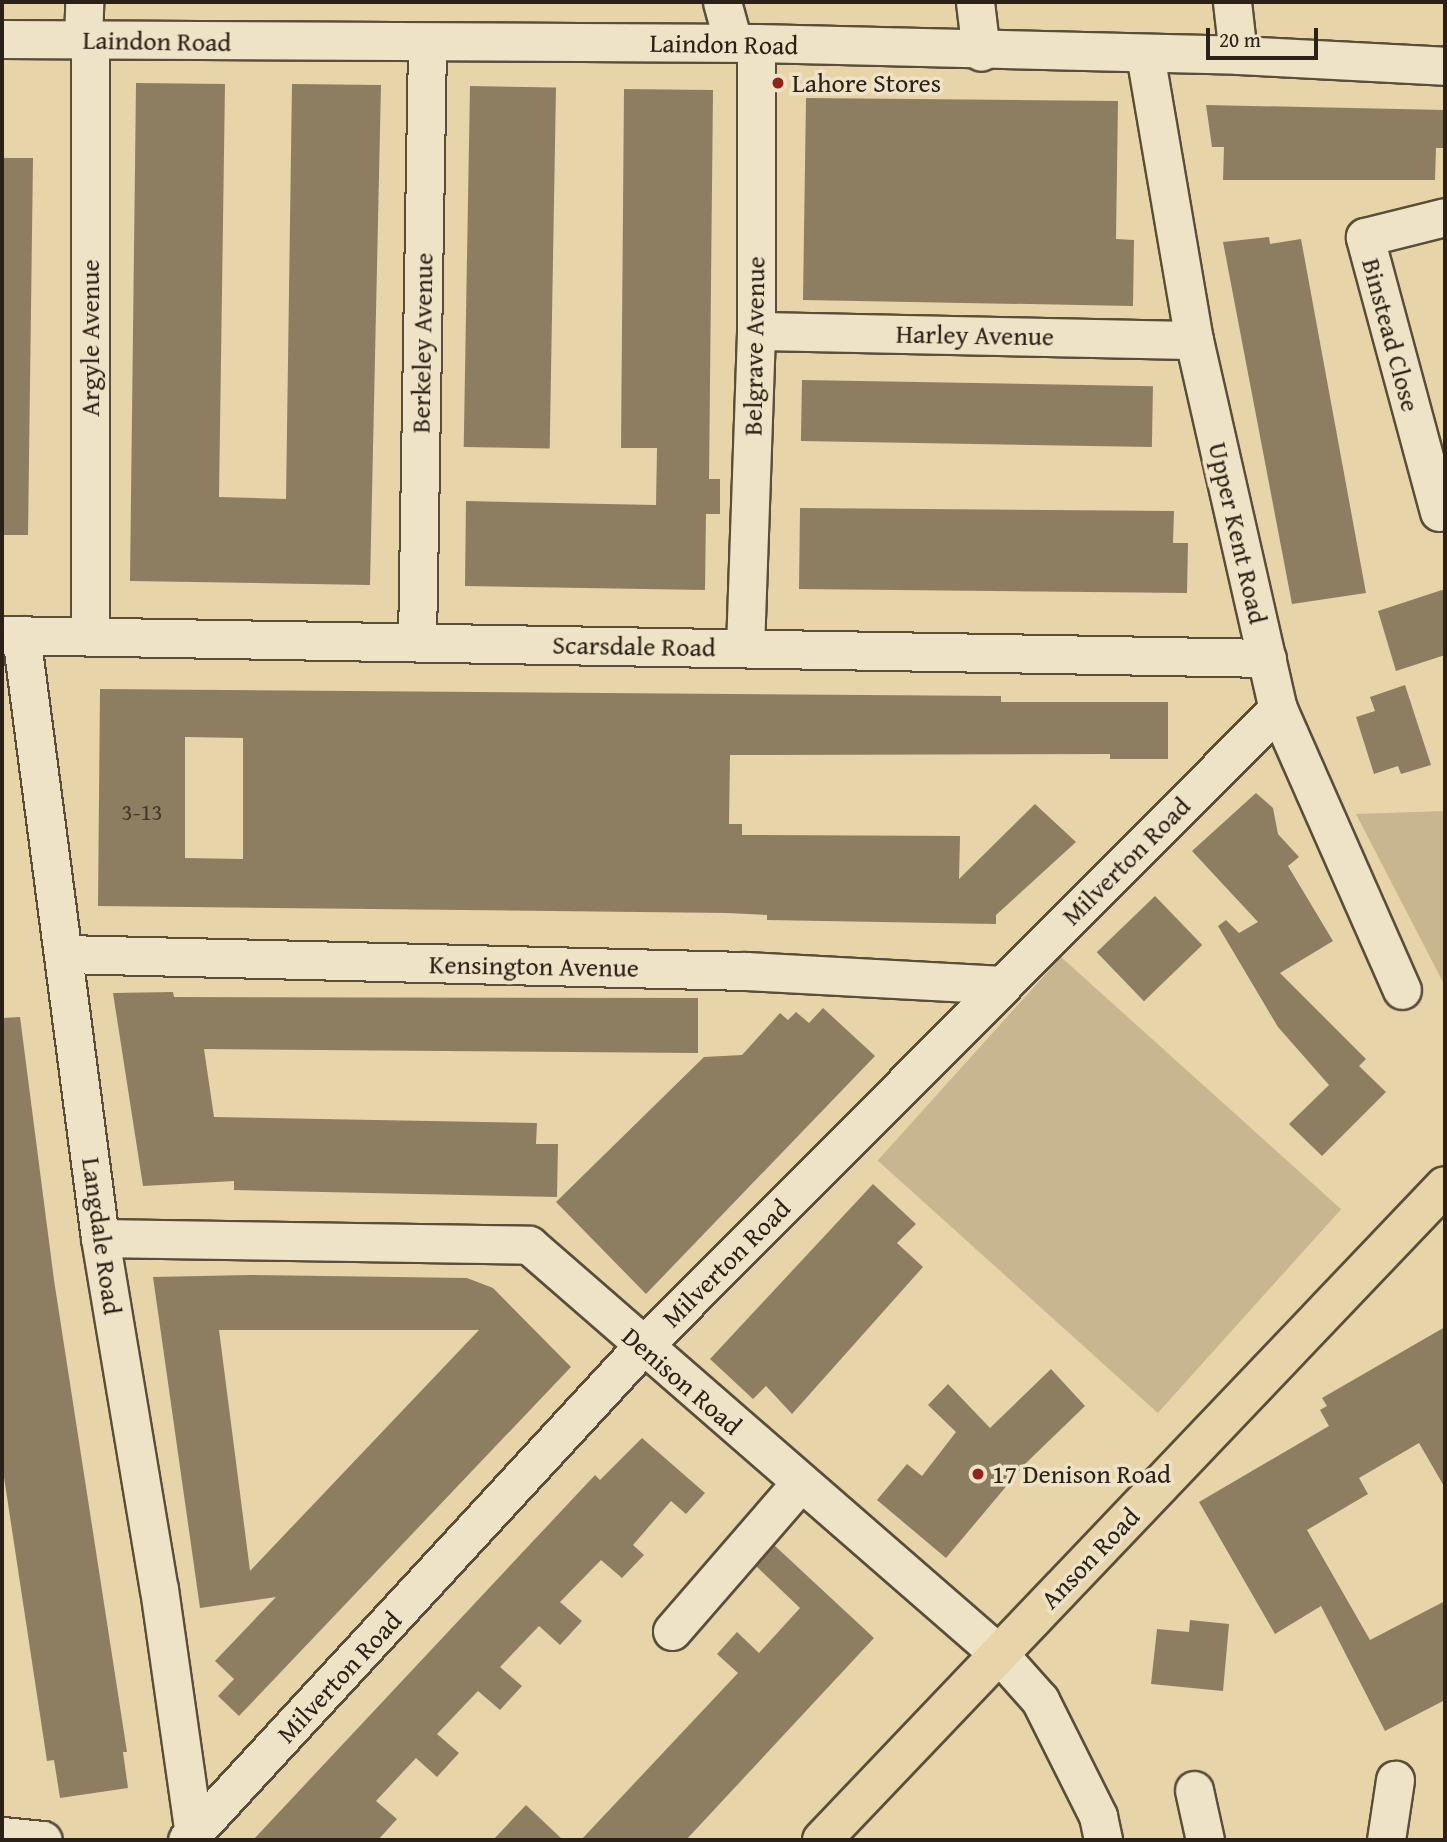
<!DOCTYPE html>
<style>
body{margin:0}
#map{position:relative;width:1447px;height:1842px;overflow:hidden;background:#e7d4a9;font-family:"Gentium Book Plus",serif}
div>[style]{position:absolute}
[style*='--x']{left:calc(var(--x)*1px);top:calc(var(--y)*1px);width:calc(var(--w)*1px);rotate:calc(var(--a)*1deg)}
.green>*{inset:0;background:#c7b690;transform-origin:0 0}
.building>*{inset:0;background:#8d7e62;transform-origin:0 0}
.roads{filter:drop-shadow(2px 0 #5a4e3b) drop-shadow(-2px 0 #5a4e3b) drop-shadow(0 2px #5a4e3b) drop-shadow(0 -2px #5a4e3b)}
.minor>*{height:37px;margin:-18.5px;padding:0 18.5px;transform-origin:18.5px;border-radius:18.5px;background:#efe3c7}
.highway>*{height:38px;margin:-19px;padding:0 19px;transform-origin:19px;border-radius:19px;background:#e7d4a9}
.dots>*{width:19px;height:19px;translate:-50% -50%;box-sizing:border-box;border:4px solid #efe3c7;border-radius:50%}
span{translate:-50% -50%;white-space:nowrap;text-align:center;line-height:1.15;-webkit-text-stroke:7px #efe3c7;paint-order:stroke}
.number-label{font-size:23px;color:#443829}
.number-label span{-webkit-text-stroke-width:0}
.street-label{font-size:26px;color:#2b2116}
.poi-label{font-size:26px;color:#2b2116}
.left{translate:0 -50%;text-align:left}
.frame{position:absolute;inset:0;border:4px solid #2b2116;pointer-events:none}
.scale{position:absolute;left:1206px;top:28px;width:112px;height:32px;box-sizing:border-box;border:4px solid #2b2116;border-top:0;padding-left:9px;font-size:21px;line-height:24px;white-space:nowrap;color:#2b2116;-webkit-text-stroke:5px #efe3c7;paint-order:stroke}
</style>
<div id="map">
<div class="green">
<i style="clip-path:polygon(1445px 811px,1445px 986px,1356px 814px)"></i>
<i style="left:1061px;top:957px;width:377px;height:274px;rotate:42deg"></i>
</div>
<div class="building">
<i style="clip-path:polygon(136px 83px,225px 84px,219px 497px,286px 499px,292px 84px,381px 85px,370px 585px,130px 581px)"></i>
<i style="left:470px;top:86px;width:86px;height:361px;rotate:1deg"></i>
<i style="clip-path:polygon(624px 89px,713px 90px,709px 479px,720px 479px,720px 514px,706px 514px,705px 590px,465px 586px,466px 501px,656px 505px,657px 448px,621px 448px)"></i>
<i style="clip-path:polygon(806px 98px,1118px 101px,1116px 239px,1134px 240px,1133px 306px,803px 300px)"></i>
<i style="clip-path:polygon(1206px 105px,1445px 110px,1445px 148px,1436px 148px,1435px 180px,1223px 180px,1224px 147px,1212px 147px)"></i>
<i style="clip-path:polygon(2px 158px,33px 158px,28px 535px,2px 535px)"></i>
<i style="clip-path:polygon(1269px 237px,1270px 244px,1301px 239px,1366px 593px,1292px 604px,1223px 242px)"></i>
<i style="left:802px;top:380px;width:351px;height:61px;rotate:1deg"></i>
<i style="clip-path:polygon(800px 508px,1174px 511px,1173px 543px,1188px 543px,1187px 593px,799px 589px)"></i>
<i style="clip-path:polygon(1445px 589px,1445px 655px,1396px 671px,1378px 611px)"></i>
<i style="clip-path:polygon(1405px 685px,1431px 765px,1401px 774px,1398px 766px,1374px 774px,1356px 717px,1375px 711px,1370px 697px)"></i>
<i style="clip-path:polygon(evenodd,100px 689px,1001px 696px,1001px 702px,1168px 702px,1168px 759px,1110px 759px,1110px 754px,730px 755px,729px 824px,742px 824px,742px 835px,960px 836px,959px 879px,1035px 804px,1076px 842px,996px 915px,996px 924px,767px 920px,767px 915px,727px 913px,98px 906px,100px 689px,185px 737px,243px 738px,243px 859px,185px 858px,185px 737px)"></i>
<i style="clip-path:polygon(1256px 793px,1273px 808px,1278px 834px,1299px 857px,1288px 866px,1333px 941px,1280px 973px,1366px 1059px,1359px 1066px,1386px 1092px,1322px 1156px,1289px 1124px,1329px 1085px,1278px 1027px,1218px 926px,1226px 920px,1239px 933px,1258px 922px,1192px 851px)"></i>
<i style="left:1155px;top:896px;width:68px;height:81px;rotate:46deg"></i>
<i style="clip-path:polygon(173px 992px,174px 997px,698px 998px,698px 1053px,204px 1049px,214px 1117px,537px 1123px,536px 1144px,558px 1144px,557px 1197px,234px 1190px,234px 1181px,143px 1186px,113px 993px)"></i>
<i style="clip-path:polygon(823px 1008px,875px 1056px,646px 1294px,556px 1202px,704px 1057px,742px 1055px,780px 1013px,788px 1020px,796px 1012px,809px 1023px)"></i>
<i style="clip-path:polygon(20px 1017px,54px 1280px,127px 1752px,123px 1752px,128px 1788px,60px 1798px,54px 1760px,47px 1761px,2px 1464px,2px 1018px)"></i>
<i style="clip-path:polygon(873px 1184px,916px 1224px,897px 1243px,923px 1267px,792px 1414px,766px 1386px,753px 1399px,710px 1359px)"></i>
<i style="clip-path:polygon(evenodd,249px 1275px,467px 1278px,493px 1288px,571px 1367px,239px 1716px,218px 1696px,234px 1679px,215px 1661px,276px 1597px,200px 1608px,153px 1277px,249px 1275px,219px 1330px,479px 1330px,250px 1571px,219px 1330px)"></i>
<i style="clip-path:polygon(1445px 1327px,1445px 1488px,1419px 1443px,1359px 1478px,1368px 1494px,1307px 1530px,1370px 1640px,1445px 1601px,1445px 1700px,1385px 1731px,1321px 1606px,1275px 1634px,1199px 1502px,1329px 1426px,1320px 1410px,1327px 1406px,1322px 1398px)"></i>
<i style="clip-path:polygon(1051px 1369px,1085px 1406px,1025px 1464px,946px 1558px,877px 1500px,907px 1464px,922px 1476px,956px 1432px,928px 1405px,948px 1384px,990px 1428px)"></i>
<i style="clip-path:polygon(642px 1438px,705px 1493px,686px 1514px,671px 1501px,633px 1545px,644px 1555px,622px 1578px,601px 1560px,560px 1602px,582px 1621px,560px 1645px,539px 1626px,500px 1667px,522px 1686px,500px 1710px,478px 1691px,437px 1734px,459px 1753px,437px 1777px,416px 1758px,376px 1801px,397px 1819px,378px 1840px,253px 1840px,595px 1475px,600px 1480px)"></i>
<i style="clip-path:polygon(774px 1545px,874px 1638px,686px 1840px,581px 1840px,738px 1673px,717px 1654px,737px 1632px,759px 1653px,800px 1608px,756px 1566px)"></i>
<i style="clip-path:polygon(1190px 1620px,1229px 1624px,1223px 1691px,1151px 1684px,1157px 1629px,1189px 1632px)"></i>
<i style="clip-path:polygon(526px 1805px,563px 1840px,493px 1840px)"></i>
</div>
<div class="roads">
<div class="minor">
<i style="--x:722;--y:2;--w:41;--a:74.6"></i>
<i style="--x:975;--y:2;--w:50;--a:83.2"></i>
<i style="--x:1232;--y:2;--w:53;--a:83.5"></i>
<i style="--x:2;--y:39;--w:754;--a:0.3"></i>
<i style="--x:756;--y:43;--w:482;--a:1.4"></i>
<i style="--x:1238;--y:55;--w:207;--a:3"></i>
<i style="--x:83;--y:40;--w:38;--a:-88"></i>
<i style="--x:1145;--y:54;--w:290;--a:80.3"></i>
<i style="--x:1194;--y:340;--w:378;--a:77.2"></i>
<i style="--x:1278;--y:709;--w:307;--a:66.2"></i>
<i style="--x:756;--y:331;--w:438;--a:1.2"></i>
<i style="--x:1439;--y:512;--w:285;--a:-105.1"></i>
<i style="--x:1365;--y:237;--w:82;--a:-14"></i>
<i style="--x:2;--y:635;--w:1265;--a:1.04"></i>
<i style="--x:21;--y:635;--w:608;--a:82.54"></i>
<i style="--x:100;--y:1238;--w:356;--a:80.5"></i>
<i style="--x:159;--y:1589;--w:248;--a:81.9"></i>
<i style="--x:90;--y:636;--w:596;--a:-90"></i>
<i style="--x:417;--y:642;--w:598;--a:-89.04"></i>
<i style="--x:745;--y:648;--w:317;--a:-88"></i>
<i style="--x:756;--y:331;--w:288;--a:-90"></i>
<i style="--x:65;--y:954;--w:681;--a:1.43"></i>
<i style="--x:746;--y:971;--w:257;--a:3.1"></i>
<i style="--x:100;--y:1238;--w:429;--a:0.9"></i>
<i style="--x:529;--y:1245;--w:623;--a:41.03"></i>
<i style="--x:999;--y:1654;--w:62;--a:48.3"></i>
<i style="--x:1040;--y:1700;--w:130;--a:63.4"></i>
<i style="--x:1098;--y:1816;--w:25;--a:78"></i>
<i style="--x:672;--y:1631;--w:196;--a:-49.1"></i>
<i style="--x:1194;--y:1790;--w:51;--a:77.6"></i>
<i style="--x:2;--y:1836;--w:41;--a:5.6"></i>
<i style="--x:187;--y:1840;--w:671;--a:-47.3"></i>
<i style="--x:642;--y:1347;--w:901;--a:-45.09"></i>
<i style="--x:1386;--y:1840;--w:61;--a:-81.5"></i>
</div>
<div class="highway">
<i style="--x:822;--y:1840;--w:903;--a:-46.39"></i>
</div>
</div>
<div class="dots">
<i style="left:778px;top:83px;background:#8f2418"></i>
<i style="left:978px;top:1474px;background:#8f2418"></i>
</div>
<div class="number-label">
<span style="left:142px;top:812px">3-13</span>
</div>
<div class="street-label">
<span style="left:157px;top:41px;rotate:1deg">Laindon Road</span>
<span style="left:724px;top:44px;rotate:1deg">Laindon Road</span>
<span style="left:975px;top:335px;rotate:1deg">Harley Avenue</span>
<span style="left:1391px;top:335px;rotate:75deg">Binstead Close</span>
<span style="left:90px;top:338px;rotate:-90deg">Argyle Avenue</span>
<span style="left:422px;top:343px;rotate:-89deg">Berkeley Avenue</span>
<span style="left:754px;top:346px;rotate:-89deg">Belgrave Avenue</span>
<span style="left:1238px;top:533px;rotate:77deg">Upper Kent Road</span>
<span style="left:634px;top:646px;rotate:1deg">Scarsdale Road</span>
<span style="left:1126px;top:861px;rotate:-45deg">Milverton Road</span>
<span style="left:534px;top:966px;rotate:1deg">Kensington Avenue</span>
<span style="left:102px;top:1236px;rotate:82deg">Langdale Road</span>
<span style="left:726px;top:1263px;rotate:-45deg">Milverton Road</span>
<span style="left:682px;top:1381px;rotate:41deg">Denison Road</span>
<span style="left:1090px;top:1558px;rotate:-46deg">Anson Road</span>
<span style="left:339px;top:1677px;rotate:-47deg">Milverton Road</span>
</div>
<div class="poi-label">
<span class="left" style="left:792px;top:83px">Lahore Stores</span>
<span class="left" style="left:992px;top:1474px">17 Denison Road</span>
</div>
<div class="frame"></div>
<div class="scale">20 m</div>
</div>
